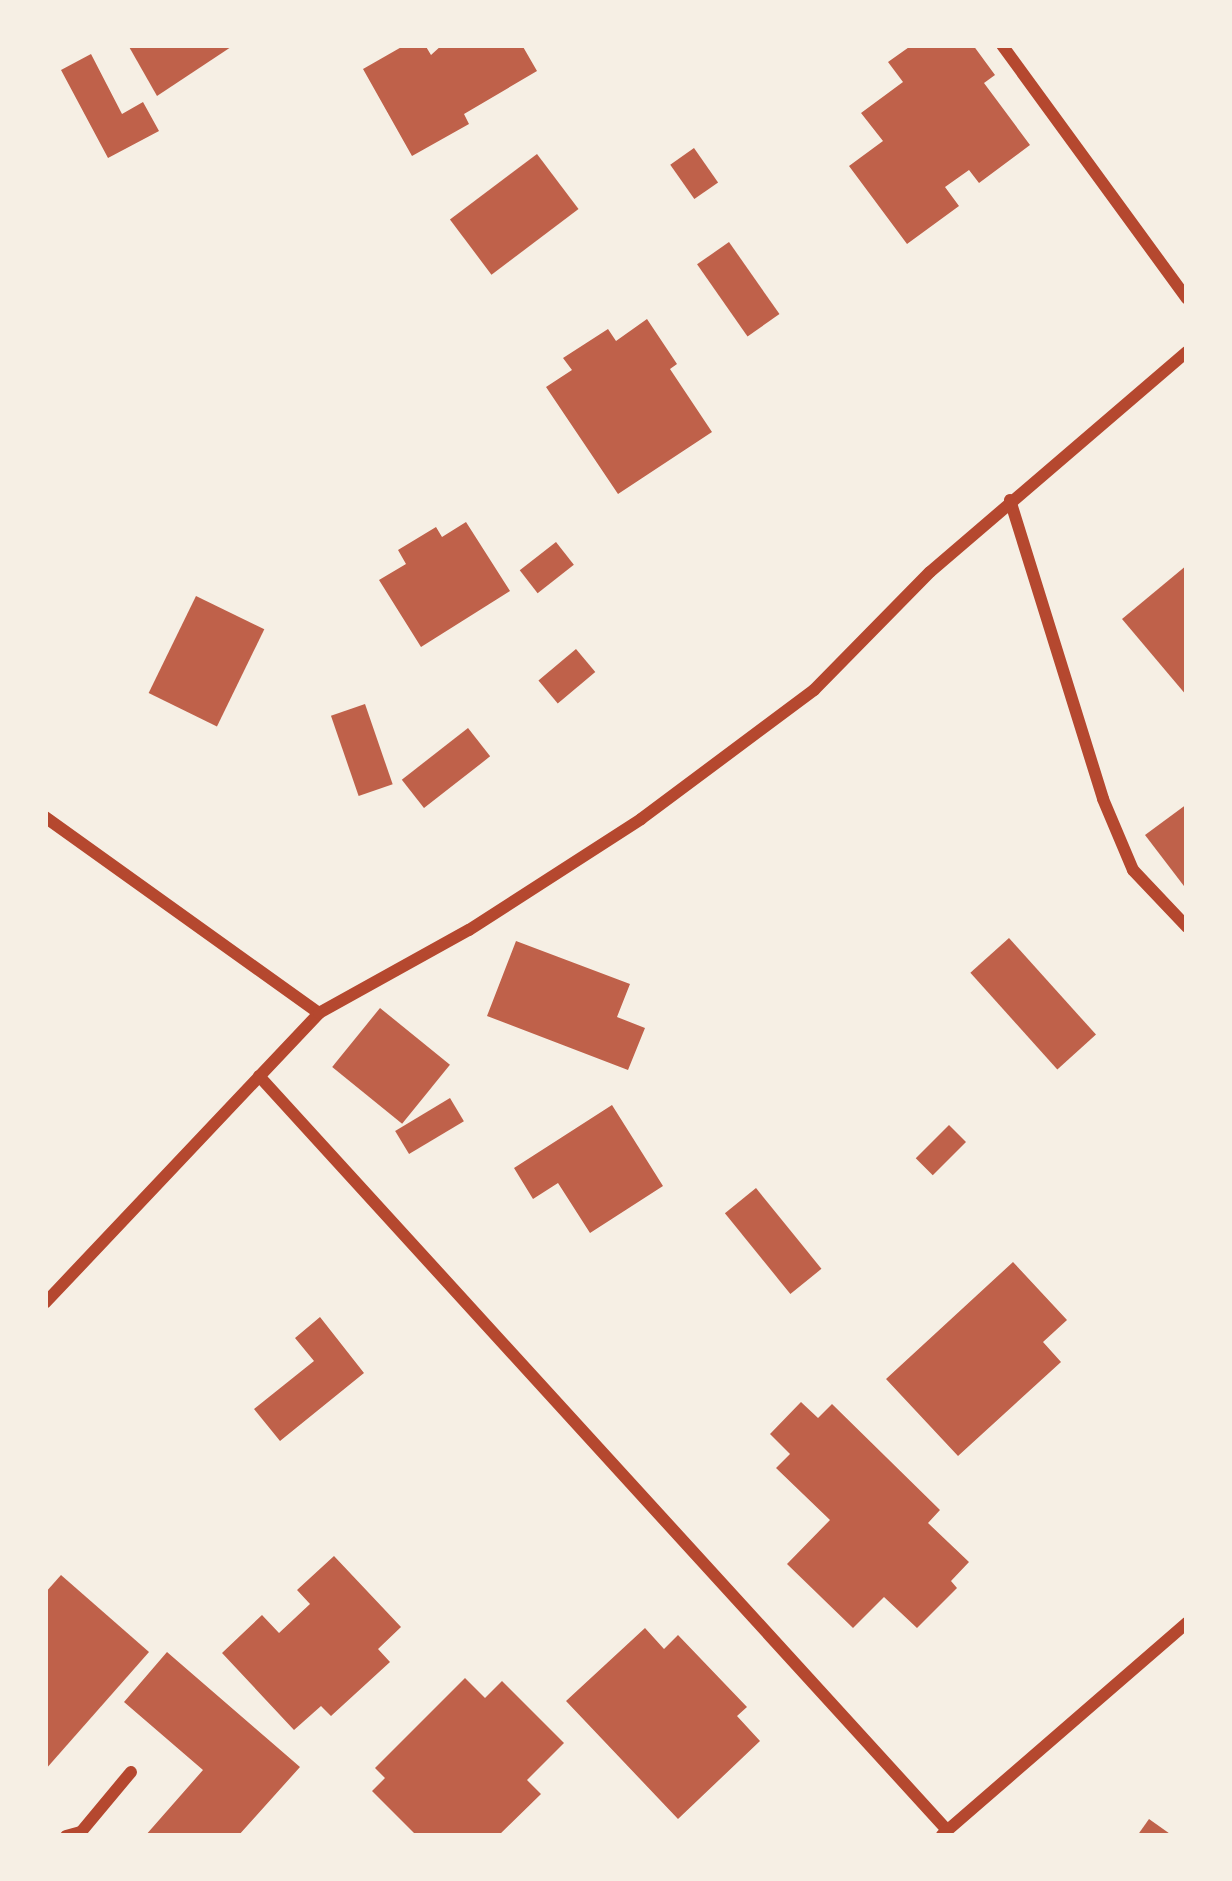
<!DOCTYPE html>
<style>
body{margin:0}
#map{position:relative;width:1232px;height:1881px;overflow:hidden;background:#f6efe4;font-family:Manrope,sans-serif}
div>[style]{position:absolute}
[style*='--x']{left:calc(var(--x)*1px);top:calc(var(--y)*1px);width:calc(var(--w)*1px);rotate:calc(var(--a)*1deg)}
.building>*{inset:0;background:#bf614a;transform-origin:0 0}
.minor>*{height:12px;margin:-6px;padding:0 6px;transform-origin:6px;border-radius:6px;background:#b5482f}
span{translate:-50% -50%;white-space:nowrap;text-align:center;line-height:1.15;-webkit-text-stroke:9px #f6efe4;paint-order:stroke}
.frame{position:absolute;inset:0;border:48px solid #f6efe4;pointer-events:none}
</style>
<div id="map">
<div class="building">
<i style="clip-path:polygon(128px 45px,234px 45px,157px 96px)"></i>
<i style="clip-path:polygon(405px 45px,425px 45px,431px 55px,442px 45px,522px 45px,537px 71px,464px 114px,469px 124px,412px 156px,363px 69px)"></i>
<i style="clip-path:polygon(912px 45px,973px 45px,995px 75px,984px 83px,1030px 145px,979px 183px,969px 170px,945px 187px,959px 206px,907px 244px,849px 166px,883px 141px,861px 113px,903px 82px,888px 62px)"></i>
<i style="clip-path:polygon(91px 54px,122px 114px,143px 102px,159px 131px,108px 158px,61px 70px)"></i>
<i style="left:694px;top:148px;width:42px;height:29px;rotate:55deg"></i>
<i style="left:537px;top:154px;width:69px;height:109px;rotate:53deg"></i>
<i style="left:729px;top:242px;width:88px;height:39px;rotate:55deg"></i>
<i style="clip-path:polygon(647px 319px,677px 364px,670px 369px,712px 432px,618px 494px,546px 387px,572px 370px,563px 358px,608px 329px,616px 341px)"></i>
<i style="clip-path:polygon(466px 522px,510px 591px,421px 647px,379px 580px,406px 564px,398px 550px,436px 527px,442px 537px)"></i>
<i style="left:556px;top:542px;width:29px;height:46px;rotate:52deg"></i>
<i style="clip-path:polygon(1187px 565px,1187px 696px,1122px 619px)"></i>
<i style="left:196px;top:596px;width:76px;height:108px;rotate:26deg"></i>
<i style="left:576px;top:649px;width:30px;height:49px;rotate:50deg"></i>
<i style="left:365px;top:704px;width:85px;height:36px;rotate:71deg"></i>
<i style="left:468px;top:728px;width:36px;height:84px;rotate:52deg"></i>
<i style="clip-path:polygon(1187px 804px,1187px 890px,1145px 835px)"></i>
<i style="left:1009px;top:938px;width:130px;height:52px;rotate:48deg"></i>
<i style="clip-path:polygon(516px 941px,630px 984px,617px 1017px,645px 1028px,628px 1070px,487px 1016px)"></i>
<i style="left:380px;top:1008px;width:90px;height:76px;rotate:39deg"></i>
<i style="left:450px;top:1098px;width:27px;height:64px;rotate:59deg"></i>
<i style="clip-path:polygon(612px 1105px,663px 1186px,590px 1233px,558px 1183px,533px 1199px,514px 1168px)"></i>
<i style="left:949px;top:1125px;width:24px;height:47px;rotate:45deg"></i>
<i style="left:756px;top:1188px;width:104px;height:40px;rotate:51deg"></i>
<i style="clip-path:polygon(1013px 1262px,1067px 1320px,1043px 1342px,1061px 1362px,958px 1456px,886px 1379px)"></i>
<i style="clip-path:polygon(320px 1317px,364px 1373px,280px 1441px,254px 1409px,314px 1361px,295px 1338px)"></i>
<i style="clip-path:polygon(801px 1402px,818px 1418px,832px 1404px,940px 1510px,928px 1523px,969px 1562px,951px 1581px,957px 1588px,917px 1628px,884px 1597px,853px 1628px,787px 1564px,830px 1520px,776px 1468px,790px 1454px,770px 1434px)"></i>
<i style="clip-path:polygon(334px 1556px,401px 1627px,378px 1649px,390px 1662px,331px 1716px,321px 1706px,294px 1730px,222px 1653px,262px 1615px,279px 1633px,310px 1604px,297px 1590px)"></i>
<i style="clip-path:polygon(61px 1575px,149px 1652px,45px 1770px,45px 1593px)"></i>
<i style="clip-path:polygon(645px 1628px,664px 1649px,678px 1635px,747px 1707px,737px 1716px,760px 1741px,678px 1819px,566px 1701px)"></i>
<i style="clip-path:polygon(167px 1652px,300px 1767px,238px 1836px,145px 1836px,203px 1770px,124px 1702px)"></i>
<i style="clip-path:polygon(465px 1678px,485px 1698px,502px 1681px,564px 1743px,527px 1780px,541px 1794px,498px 1836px,417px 1836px,372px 1791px,385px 1778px,375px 1768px)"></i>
<i style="clip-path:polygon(1149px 1819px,1173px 1836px,1137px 1836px)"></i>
</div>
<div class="minor">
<i style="--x:1002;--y:45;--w:314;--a:53.9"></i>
<i style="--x:1010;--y:500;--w:313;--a:72.7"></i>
<i style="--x:1103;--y:799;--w:77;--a:67.1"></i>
<i style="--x:1133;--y:870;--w:79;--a:46.5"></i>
<i style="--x:45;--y:817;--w:337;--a:35.6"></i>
<i style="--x:259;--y:1076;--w:1021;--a:47.62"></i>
<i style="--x:45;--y:1303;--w:399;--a:-46.6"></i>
<i style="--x:319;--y:1013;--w:171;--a:-29"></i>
<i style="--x:469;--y:930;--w:205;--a:-32.8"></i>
<i style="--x:641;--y:819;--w:216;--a:-36.7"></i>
<i style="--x:814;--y:690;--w:165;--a:-45.5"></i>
<i style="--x:930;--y:572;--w:338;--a:-40.6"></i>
<i style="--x:942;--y:1835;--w:324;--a:-40.9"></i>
<i style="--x:66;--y:1836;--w:16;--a:-15"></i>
<i style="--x:81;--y:1832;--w:78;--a:-50.2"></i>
</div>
<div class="frame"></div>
</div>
